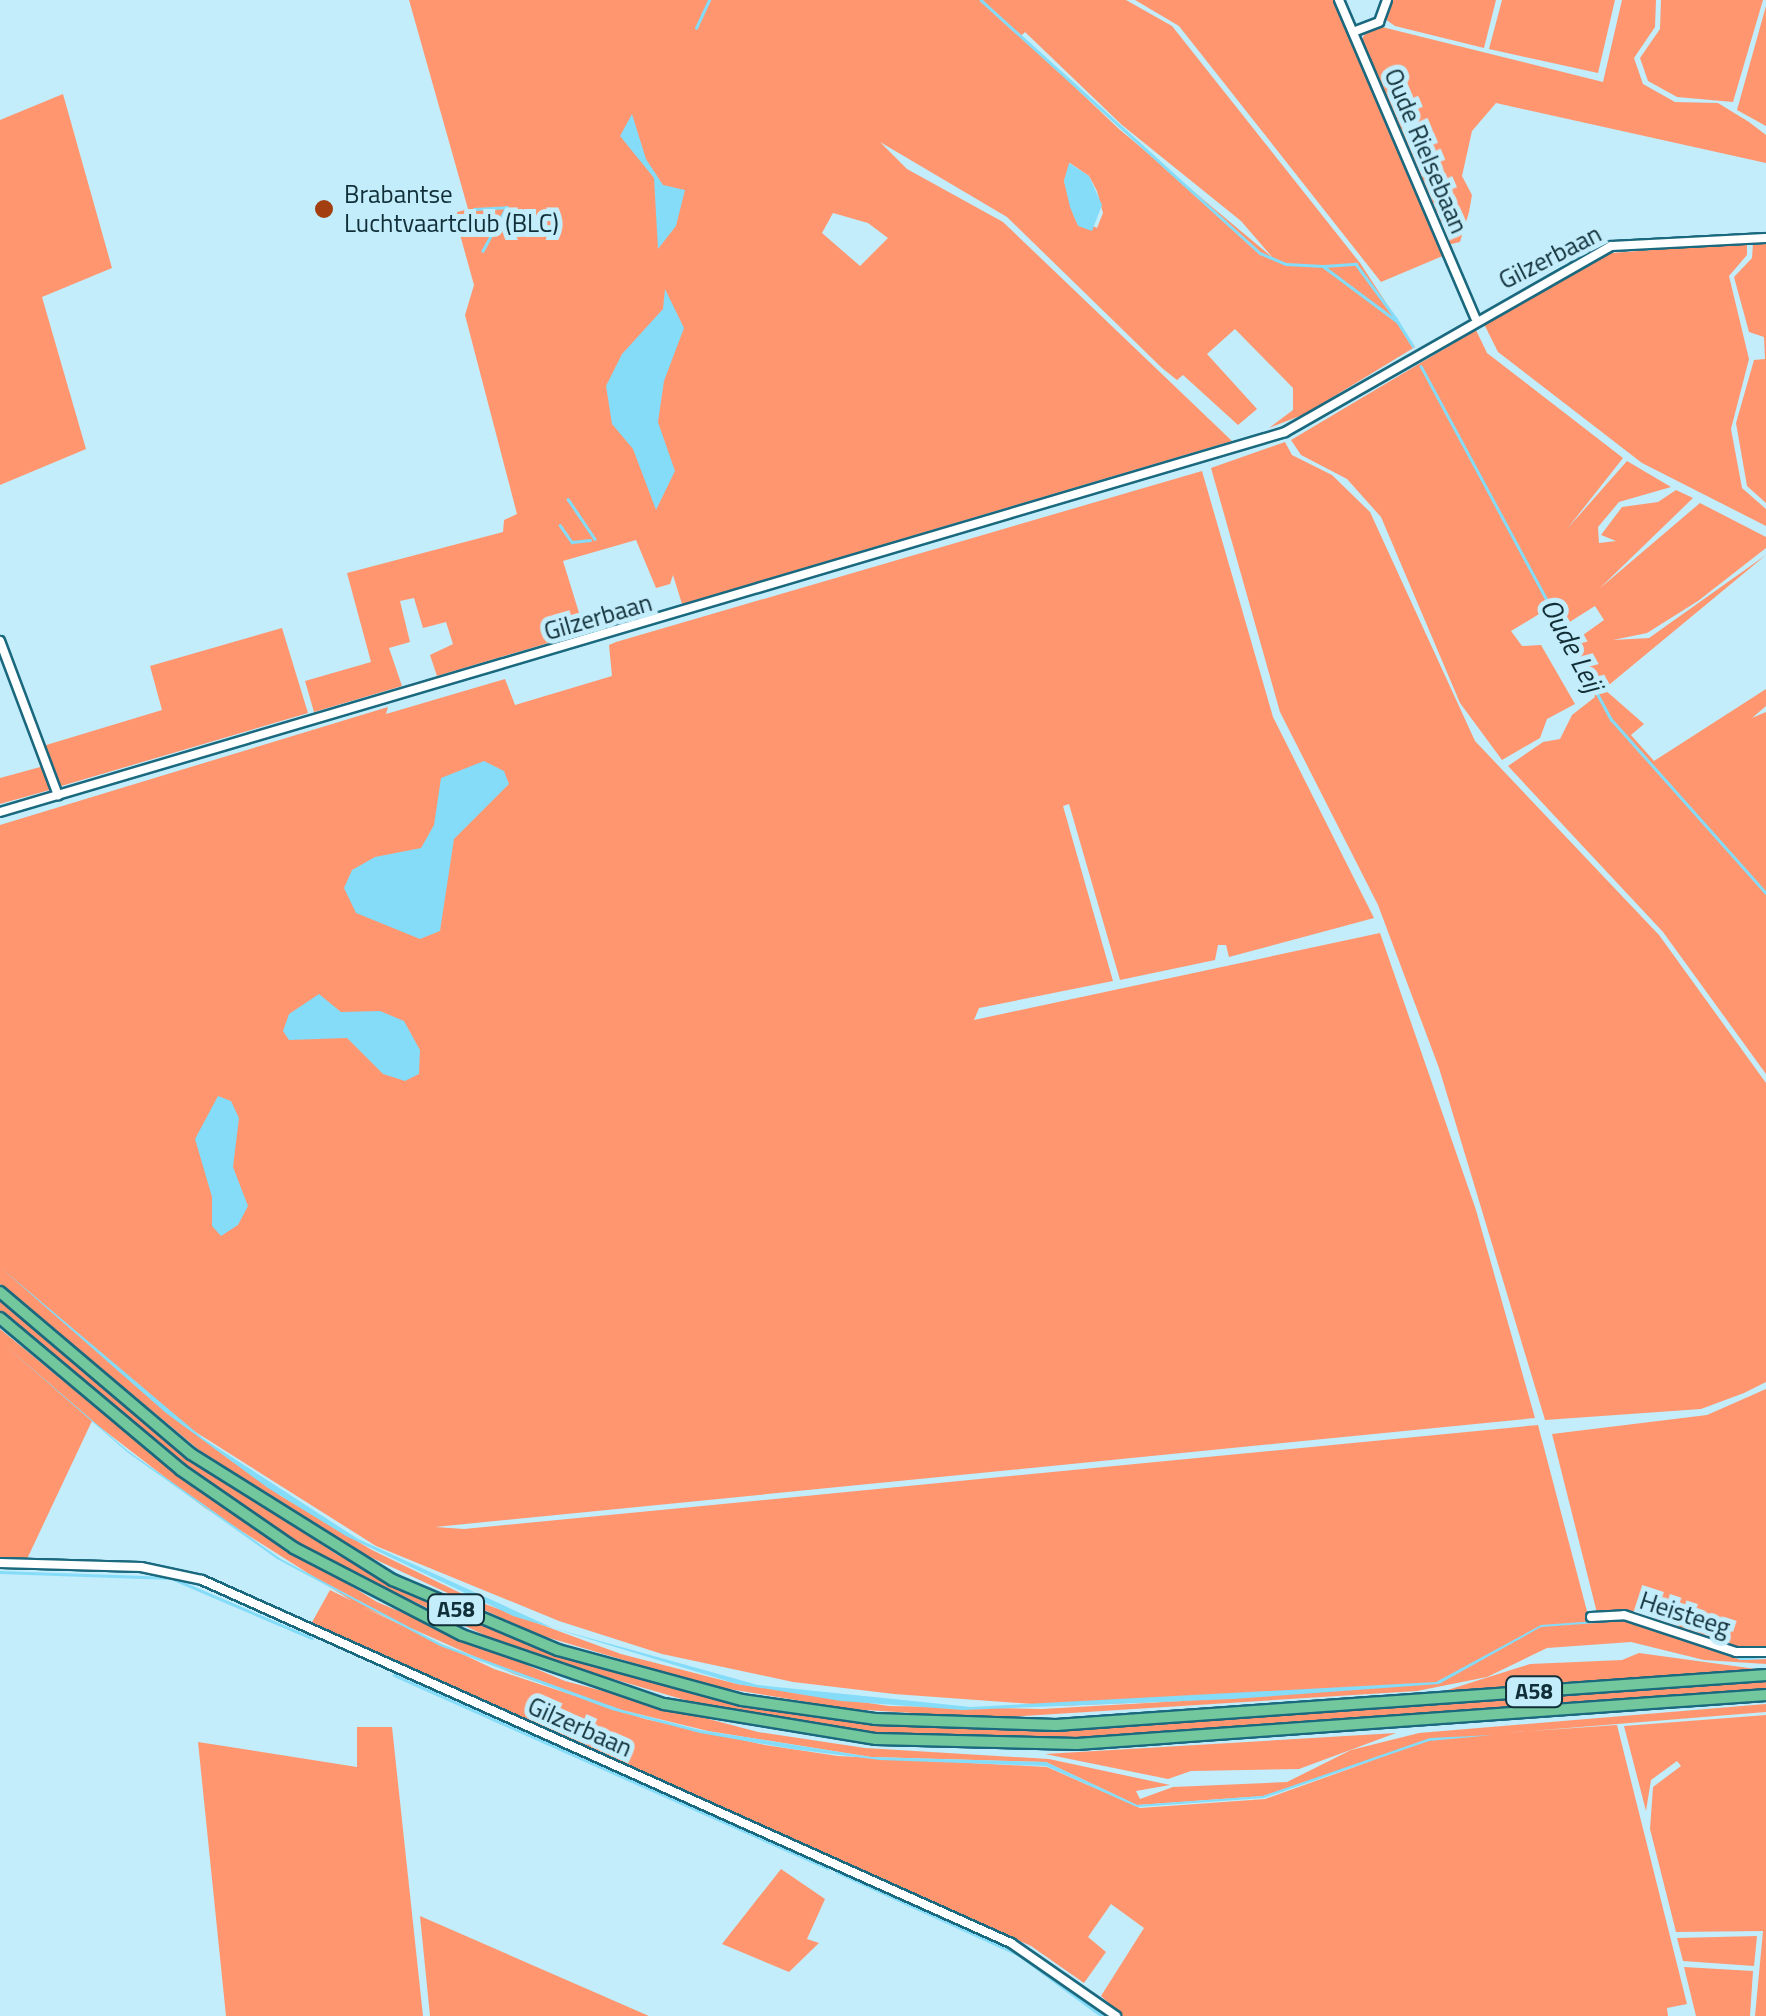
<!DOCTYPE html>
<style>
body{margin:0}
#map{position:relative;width:1766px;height:2016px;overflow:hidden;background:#c3edfb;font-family:"Titillium Web",sans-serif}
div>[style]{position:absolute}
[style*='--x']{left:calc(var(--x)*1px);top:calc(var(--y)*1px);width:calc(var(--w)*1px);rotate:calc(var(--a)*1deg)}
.green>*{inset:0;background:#ff966f}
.water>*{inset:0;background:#84dcf8}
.stream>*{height:2.5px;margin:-1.25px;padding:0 1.25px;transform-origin:1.25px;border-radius:1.25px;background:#84dcf8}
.roads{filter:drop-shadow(2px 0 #1b697e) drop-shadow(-2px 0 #1b697e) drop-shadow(0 2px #1b697e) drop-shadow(0 -2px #1b697e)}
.minor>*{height:8px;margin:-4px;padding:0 4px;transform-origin:4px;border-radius:4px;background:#fff}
.highway>*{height:10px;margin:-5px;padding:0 5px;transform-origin:5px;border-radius:5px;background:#72c79d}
.dots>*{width:28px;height:28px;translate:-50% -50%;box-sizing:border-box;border:5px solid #c3edfb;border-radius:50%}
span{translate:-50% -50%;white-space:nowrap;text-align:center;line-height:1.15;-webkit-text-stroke:10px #c3edfb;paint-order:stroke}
.shield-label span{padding:2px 8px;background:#c3edfb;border:2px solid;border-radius:8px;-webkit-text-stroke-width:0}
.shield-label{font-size:22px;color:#102f38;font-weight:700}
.street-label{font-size:25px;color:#102f38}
.poi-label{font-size:25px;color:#102f38}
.left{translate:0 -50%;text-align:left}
.water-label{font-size:28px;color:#122e36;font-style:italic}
</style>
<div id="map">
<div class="green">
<i style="clip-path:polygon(evenodd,409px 0,1126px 0,1172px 26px,1360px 263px,1415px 347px,1305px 414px,1269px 428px,1293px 410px,1293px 388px,1235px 329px,1207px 354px,1257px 409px,1238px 425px,1183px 375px,1177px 380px,1162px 368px,1007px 217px,880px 142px,907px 169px,1003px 222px,1232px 441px,682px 604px,673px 575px,670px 584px,656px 588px,636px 540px,563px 561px,585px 632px,437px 676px,430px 655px,453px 644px,446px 622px,423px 628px,414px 598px,400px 601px,410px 642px,389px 648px,402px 686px,314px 712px,305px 681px,371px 662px,347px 573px,503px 532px,504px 520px,517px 514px,465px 315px,474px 285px,454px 213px,468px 209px,409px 0,1025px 32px,1122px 125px,1241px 221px,1273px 258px,1119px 129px,1021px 36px,1025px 32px,409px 0,1070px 163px,1089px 176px,1097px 191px,1103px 213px,1097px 228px,1074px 217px,1064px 181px,1070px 163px,409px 0,833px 213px,868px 223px,888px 238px,860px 266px,822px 233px,833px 213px)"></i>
<i style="clip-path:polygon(1135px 0,1337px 0,1445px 255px,1381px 282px,1179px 26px)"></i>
<i style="clip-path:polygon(1389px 0,1496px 0,1484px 48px,1395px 26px,1385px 19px)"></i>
<i style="clip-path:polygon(1502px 0,1615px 0,1598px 73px,1489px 49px)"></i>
<i style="clip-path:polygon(1622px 0,1656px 0,1655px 27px,1634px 58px,1643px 84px,1675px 102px,1718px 103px,1749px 122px,1766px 135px,1766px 163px,1496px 103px,1472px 131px,1462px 176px,1472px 195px,1469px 212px,1460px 242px,1447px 245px,1361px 42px,1364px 35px,1378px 26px,1603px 82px)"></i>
<i style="clip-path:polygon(1661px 0,1763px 0,1733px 102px,1677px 97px,1648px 81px,1640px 58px,1660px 29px)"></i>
<i style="clip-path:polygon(1766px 6px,1766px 126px,1737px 110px)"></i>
<i style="clip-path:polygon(63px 94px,112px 268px,42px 297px,86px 449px,0 485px,0 120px)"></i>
<i style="clip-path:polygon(1747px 243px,1747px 255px,1729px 276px,1749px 359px,1731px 429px,1742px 488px,1766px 509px,1766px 526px,1642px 463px,1498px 352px,1484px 324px,1611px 253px)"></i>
<i style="clip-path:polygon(1753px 243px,1766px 243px,1766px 503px,1747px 486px,1736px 423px,1754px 360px,1765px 359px,1764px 337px,1749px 332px,1734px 277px,1752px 258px)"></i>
<i style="clip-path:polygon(1476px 330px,1487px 353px,1623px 458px,1567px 529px,1627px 461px,1671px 487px,1619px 502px,1598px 527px,1599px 543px,1616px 541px,1601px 535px,1622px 507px,1658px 502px,1676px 490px,1693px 498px,1599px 589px,1700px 503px,1766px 537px,1766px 548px,1698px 601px,1647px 633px,1613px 640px,1649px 638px,1766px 555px,1604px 689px,1644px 724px,1631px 735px,1654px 761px,1766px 689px,1766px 706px,1752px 718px,1766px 712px,1766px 1074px,1663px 932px,1508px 766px,1543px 742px,1560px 739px,1572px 715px,1595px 697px,1569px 645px,1604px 620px,1595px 606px,1560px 628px,1549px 608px,1511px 631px,1522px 646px,1541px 645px,1575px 704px,1547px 719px,1540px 738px,1502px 760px,1460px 703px,1381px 517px,1347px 479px,1301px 455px,1291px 440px)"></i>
<i style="clip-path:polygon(1285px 442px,1292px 455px,1332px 475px,1370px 512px,1475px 741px,1659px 935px,1766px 1083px,1766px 1382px,1744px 1393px,1701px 1409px,1545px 1420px,1439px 1068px,1378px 905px,1280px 712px,1211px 468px)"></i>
<i style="clip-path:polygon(evenodd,1202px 471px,1273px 717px,1374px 918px,1229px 957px,1226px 945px,1218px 945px,1215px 960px,1120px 980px,1069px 804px,1063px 806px,1113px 981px,979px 1008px,974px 1020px,1380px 933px,1476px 1210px,1535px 1418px,435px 1527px,464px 1529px,1538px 1425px,1588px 1615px,1621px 1617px,1741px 1655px,1766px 1654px,1742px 1658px,1624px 1621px,1741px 1660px,1766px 1659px,1766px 1664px,1704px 1660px,1631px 1642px,1547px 1648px,1487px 1677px,1417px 1691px,993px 1718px,849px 1709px,711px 1686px,536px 1634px,342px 1544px,199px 1450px,0 1284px,0 825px,388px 707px,386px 714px,505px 679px,515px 705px,612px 676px,609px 645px,616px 642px,1202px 471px,175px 1419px,376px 1546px,559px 1621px,662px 1654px,793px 1682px,894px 1694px,1059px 1706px,1200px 1700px,1042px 1709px,889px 1706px,737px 1684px,621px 1654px,477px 1601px,372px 1550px,281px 1496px,175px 1419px)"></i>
<i style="clip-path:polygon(282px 628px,308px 713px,58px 787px,43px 746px,162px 710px,150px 666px)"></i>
<i style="clip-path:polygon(44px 766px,53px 789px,0 804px,0 778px)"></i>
<i style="clip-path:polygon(0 1299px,175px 1447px,336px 1554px,511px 1638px,696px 1695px,849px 1721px,1025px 1730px,1766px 1680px,1766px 1690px,1062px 1739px,888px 1735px,719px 1710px,518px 1651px,326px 1560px,209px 1485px,98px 1399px,0 1314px)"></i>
<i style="clip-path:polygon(evenodd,0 1329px,194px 1488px,377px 1602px,565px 1681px,758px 1732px,865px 1748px,1049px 1759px,1170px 1785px,1136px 1791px,1140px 1799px,1173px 1787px,1287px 1782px,1351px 1750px,1419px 1733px,1766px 1704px,1766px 1712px,1504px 1733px,1617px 1725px,1687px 2004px,1667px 2008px,1668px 2016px,1123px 2016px,1101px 1996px,1144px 1928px,1111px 1904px,1088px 1937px,1106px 1952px,1084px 1983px,1031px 1946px,311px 1624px,330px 1590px,352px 1601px,205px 1508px,92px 1421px,27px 1559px,0 1559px,0 1329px,361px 1606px,514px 1674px,622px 1710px,708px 1731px,871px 1757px,1046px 1762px,1137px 1805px,1263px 1796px,1377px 1759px,1265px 1799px,1140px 1808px,1047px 1767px,838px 1756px,765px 1745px,645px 1719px,494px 1669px,361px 1606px)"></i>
<i style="clip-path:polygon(1766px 1389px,1766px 1650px,1745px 1652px,1623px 1612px,1597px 1613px,1552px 1434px,1707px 1415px)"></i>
<i style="clip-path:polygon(1639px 1653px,1756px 1669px,1438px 1693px,1530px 1664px,1622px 1660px)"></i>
<i style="clip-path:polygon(1766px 1715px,1766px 2016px,1755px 2016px,1763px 1931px,1676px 1932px,1650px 1829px,1653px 1787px,1681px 1766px,1677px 1761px,1651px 1780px,1646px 1811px,1624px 1726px)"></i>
<i style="clip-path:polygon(357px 1727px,392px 1727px,423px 2016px,226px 2016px,198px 1742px,357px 1767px)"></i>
<i style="clip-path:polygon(1396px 1733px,1299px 1769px,1191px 1771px,1168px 1779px,1045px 1754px)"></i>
<i style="clip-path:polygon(781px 1869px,825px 1899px,807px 1939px,819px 1943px,789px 1972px,722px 1944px)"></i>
<i style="clip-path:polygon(420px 1916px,649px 2016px,430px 2016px)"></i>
<i style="clip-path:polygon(1757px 1936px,1754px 1966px,1683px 1961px,1677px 1938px)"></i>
<i style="clip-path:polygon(1684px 1967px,1753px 1971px,1750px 2016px,1696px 2016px)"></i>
</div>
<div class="water">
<i style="clip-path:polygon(632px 114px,646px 159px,663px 185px,685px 190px,676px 226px,658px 249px,654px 178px,620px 136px)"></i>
<i style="clip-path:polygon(1069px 163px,1089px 176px,1102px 205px,1092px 231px,1078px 226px,1070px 207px,1064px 181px)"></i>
<i style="clip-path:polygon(665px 289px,684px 328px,664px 381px,658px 422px,675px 471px,656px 510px,633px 449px,612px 424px,606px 386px,622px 354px,663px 309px)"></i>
<i style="clip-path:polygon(484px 761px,504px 771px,509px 784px,454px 839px,440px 931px,420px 939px,356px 913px,344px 888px,352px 870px,375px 857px,421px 848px,434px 825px,441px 778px)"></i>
<i style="clip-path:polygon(319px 994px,341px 1012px,380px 1011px,404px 1021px,420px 1050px,419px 1074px,405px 1081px,383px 1074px,347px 1038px,289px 1040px,283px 1031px,289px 1014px)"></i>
<i style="clip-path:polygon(218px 1096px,231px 1101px,239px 1118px,233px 1167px,248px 1206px,238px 1225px,221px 1236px,212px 1226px,212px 1197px,195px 1139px)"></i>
<i style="clip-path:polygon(0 1267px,204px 1439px,358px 1539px,553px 1628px,758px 1685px,971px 1707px,1436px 1682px,1541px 1625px,1624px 1619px,1740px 1657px,1766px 1659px,1741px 1660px,1624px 1621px,1541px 1627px,1439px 1684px,1233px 1699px,963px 1710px,841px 1701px,737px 1684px,513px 1616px,346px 1536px,268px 1488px,166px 1413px)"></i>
<i style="clip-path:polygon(0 1341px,128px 1451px,281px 1559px,441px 1644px,622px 1710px,700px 1730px,871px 1757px,1046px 1762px,1137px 1805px,1263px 1796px,1430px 1738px,1493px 1735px,1429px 1741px,1264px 1798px,1137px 1807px,1046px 1766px,880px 1760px,792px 1749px,700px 1733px,612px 1710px,440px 1646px,277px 1559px,127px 1452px)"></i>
</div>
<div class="stream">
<i style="--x:981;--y:0;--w:377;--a:42.2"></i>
<i style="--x:1260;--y:253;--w:28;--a:23"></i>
<i style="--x:1286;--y:264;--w:37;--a:3"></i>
<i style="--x:1323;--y:266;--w:94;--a:36.7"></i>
<i style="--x:1398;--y:322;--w:28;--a:58"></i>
<i style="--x:696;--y:28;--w:31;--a:-65"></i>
<i style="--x:474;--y:209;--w:33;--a:-3"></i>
<i style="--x:507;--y:207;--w:50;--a:118.6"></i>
<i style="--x:1324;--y:266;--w:32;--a:-4"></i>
<i style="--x:1356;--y:264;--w:69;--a:53.8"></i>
<i style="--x:1421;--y:366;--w:402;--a:61.7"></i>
<i style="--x:1612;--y:720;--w:232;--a:48.3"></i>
<i style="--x:568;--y:499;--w:48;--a:56"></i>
<i style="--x:560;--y:525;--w:21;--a:55"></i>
<i style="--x:572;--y:542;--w:18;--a:-6"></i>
<i style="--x:0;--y:1572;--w:171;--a:2"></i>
<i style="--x:171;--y:1578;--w:153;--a:23.1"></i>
<i style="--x:394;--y:1675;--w:475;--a:24"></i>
<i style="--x:837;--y:1872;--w:199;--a:24.4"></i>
<i style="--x:1018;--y:1954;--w:104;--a:36.4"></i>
</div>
<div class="roads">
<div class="minor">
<i style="--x:1339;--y:0;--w:346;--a:66.8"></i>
<i style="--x:1353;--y:32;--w:28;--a:-21"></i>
<i style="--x:1379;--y:22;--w:23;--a:-70"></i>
<i style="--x:0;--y:641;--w:165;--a:69.4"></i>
<i style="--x:0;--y:812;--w:1340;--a:-16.47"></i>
<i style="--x:1285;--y:432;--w:375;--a:-29.7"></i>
<i style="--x:1611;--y:246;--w:155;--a:-3"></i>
<i style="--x:0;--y:1563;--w:141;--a:1.6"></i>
<i style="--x:141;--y:1567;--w:62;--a:12"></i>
<i style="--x:202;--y:1580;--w:887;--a:24.17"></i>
<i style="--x:1011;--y:1943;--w:128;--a:34.8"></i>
<i style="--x:1591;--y:1617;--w:33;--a:-3"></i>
<i style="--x:1624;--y:1615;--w:118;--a:18.3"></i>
<i style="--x:1736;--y:1652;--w:30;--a:0"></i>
</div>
<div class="highway">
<i style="--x:0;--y:1292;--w:250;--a:40.3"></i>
<i style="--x:191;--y:1454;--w:238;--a:32"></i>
<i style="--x:393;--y:1580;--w:179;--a:23"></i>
<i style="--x:558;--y:1650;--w:191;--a:15.2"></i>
<i style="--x:742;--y:1700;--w:134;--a:8.1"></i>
<i style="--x:875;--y:1719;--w:181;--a:1.9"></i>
<i style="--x:1056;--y:1725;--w:712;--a:-4.03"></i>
<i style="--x:0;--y:1318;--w:236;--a:40"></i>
<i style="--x:181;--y:1470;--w:137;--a:34.6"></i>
<i style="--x:294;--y:1548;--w:189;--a:27.4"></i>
<i style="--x:462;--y:1635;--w:213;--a:18.9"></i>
<i style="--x:664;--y:1704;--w:215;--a:9.4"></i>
<i style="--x:876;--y:1739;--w:201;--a:1.4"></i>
<i style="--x:1077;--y:1744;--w:691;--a:-4.07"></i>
</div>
</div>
<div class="dots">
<i style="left:324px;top:209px;background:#a33e11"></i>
</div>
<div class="shield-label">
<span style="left:456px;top:1610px">A58</span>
<span style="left:1534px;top:1692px">A58</span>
</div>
<div class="street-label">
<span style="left:1426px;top:151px;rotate:67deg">Oude Rielsebaan</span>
<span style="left:1550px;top:257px;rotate:-27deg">Gilzerbaan</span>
<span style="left:598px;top:617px;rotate:-16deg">Gilzerbaan</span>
<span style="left:1685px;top:1614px;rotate:18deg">Heisteeg</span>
<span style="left:580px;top:1727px;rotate:24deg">Gilzerbaan</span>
</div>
<div class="poi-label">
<span class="left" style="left:344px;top:209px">Brabantse<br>Luchtvaartclub (BLC)</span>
</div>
<div class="water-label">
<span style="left:1572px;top:645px;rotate:62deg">Oude Leij</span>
</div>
</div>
